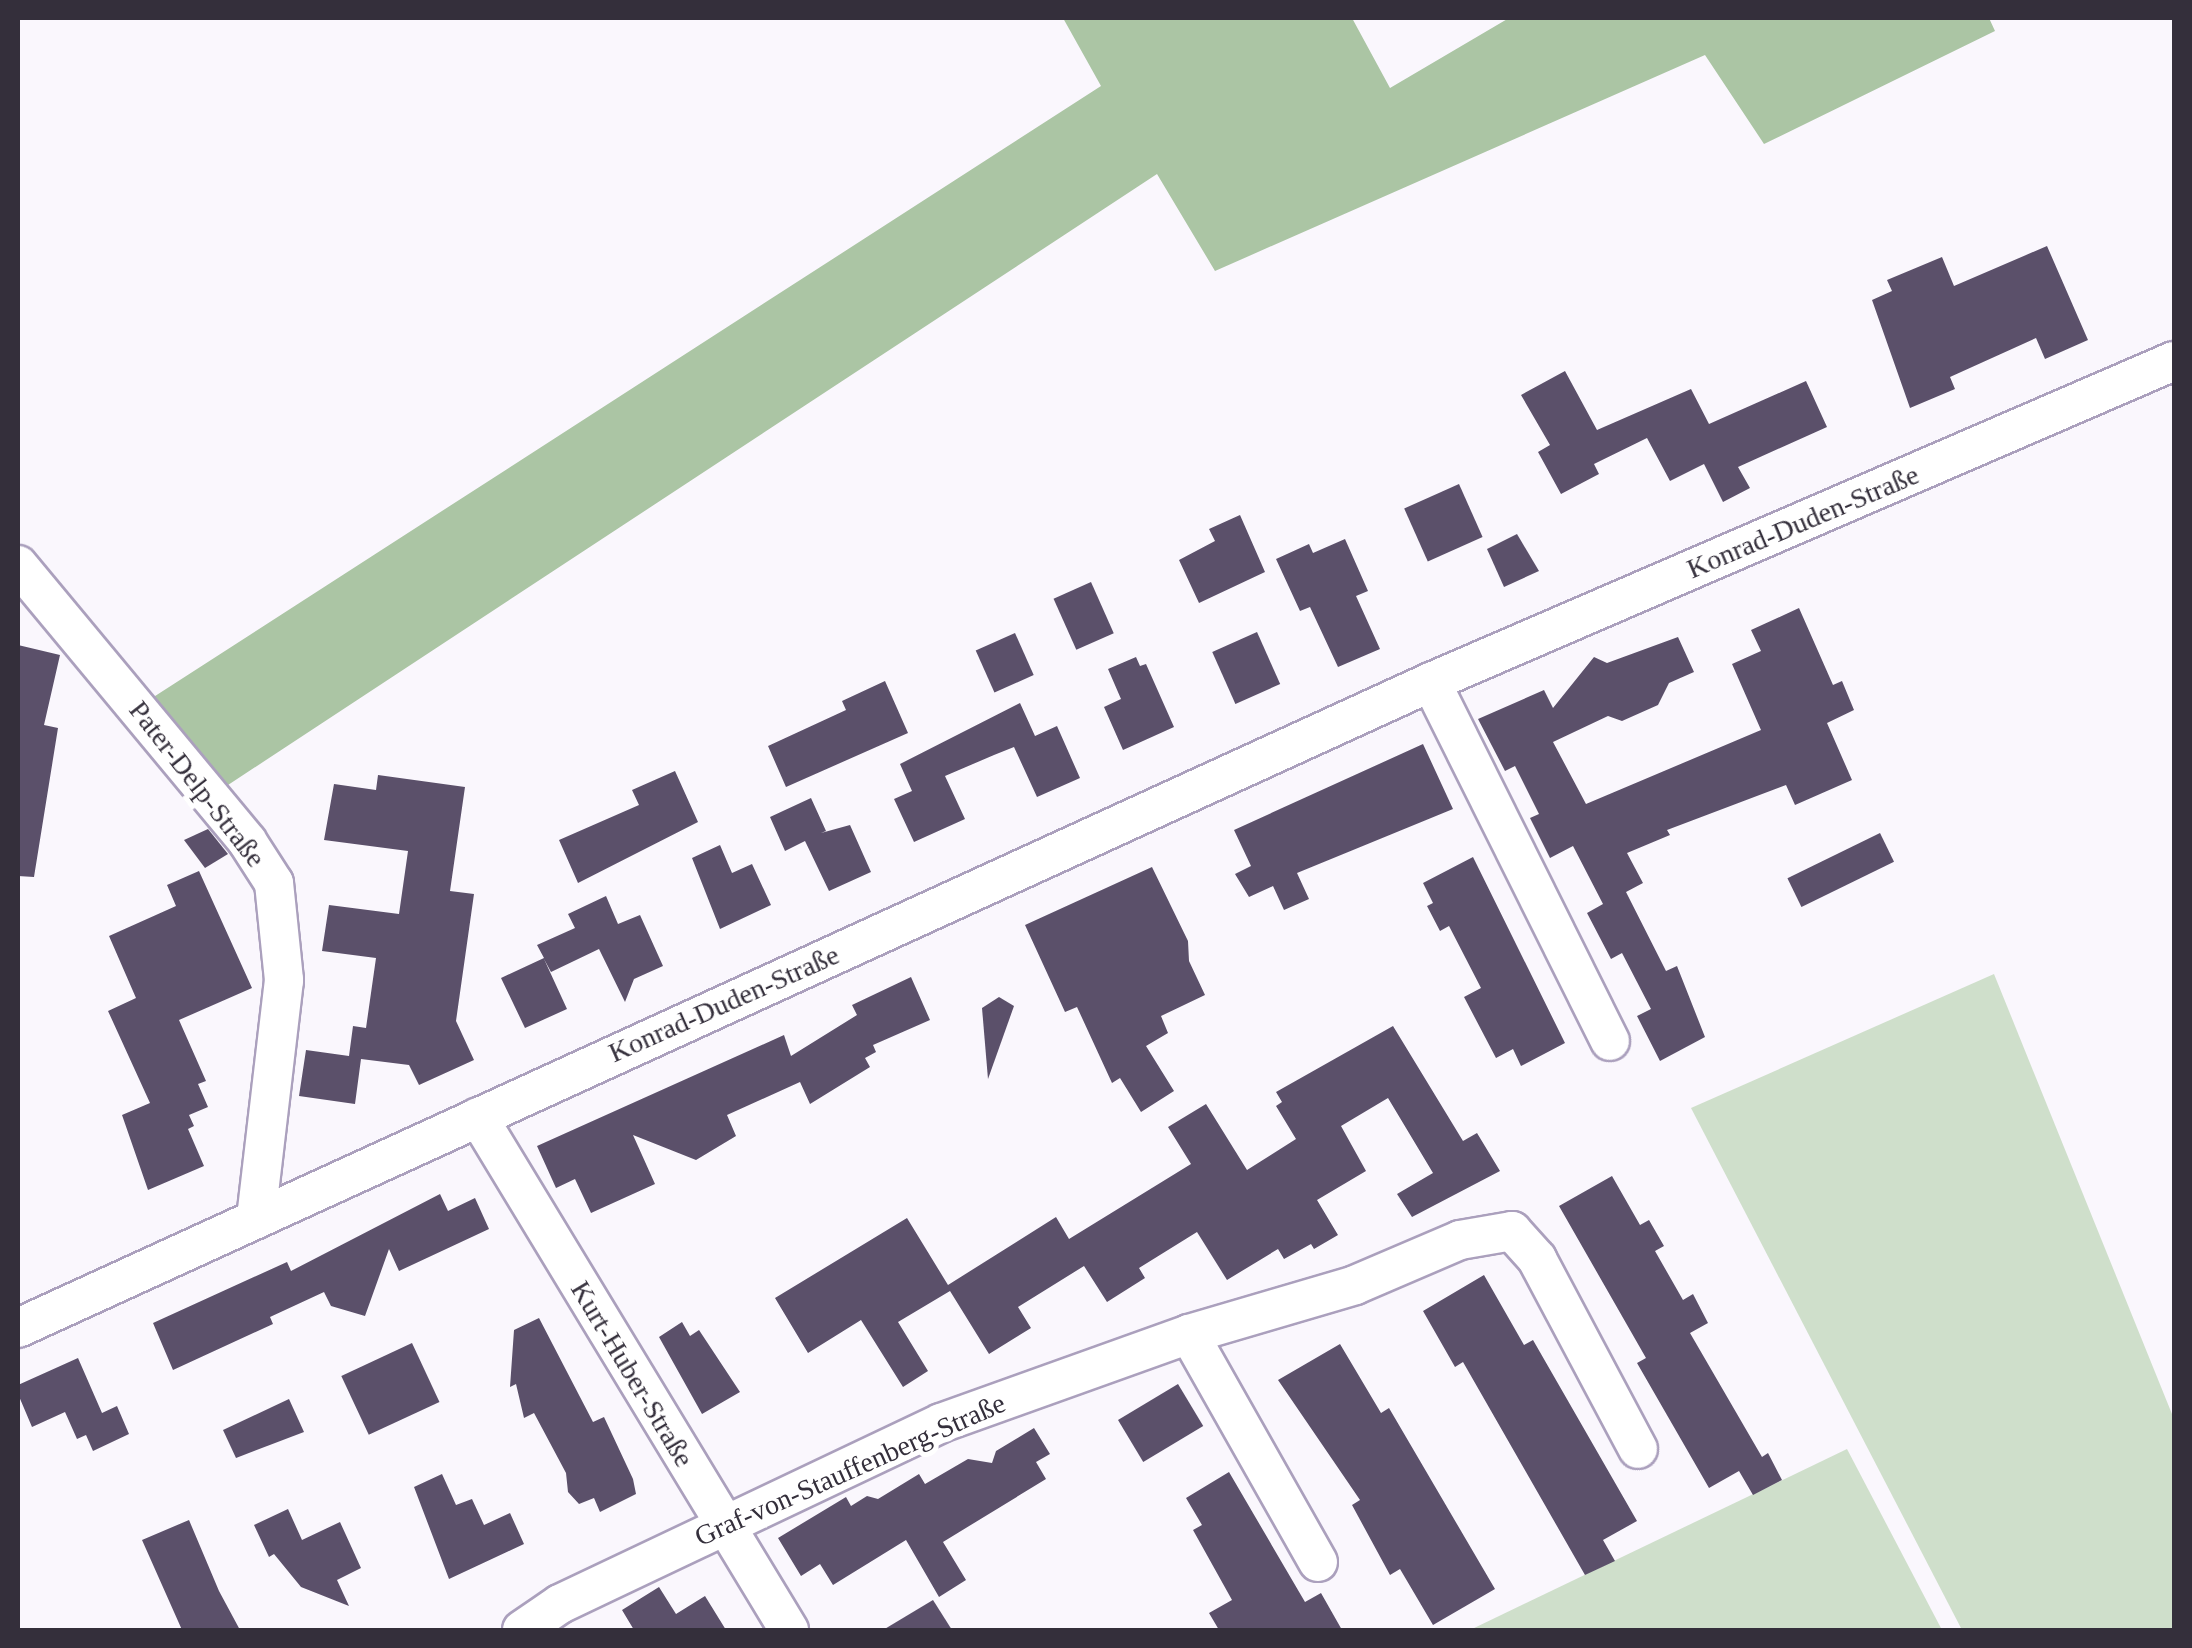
<!DOCTYPE html>
<meta charset="utf-8">
<style>
body{margin:0}
#map{position:relative;width:2192px;height:1648px;overflow:hidden;background:#faf7fd;font-family:Georgia,serif}
div>[style]{position:absolute}
[style*='--x']{left:calc(var(--x)*1px);top:calc(var(--y)*1px);width:calc(var(--w)*1px);rotate:calc(var(--a)*1deg)}
.green>*{inset:0;background:#cfdfcb}
.forest>*{inset:0;background:#abc5a4}
.building>*{inset:0;background:#5b506a;transform-origin:0 0}
.roads{filter:drop-shadow(2px 0 #aba0bd) drop-shadow(-2px 0 #aba0bd) drop-shadow(0 2px #aba0bd) drop-shadow(0 -2px #aba0bd)}
.minor>*{height:38px;margin:-19px;padding:0 19px;transform-origin:19px;border-radius:19px;background:#fff}
span{translate:-50% -50%;white-space:nowrap;text-align:center;line-height:1.15;-webkit-text-stroke:10px #fff;paint-order:stroke}
.street-label{font-size:28px;color:#342f3b}
.frame{position:absolute;inset:0;border:20px solid #342f3b;pointer-events:none}
</style>
<div id="map">
<div class="green">
<i style="clip-path:polygon(1994px 974px,2174px 1419px,2174px 1630px,1962px 1630px,1691px 1108px)"></i>
<i style="clip-path:polygon(1847px 1449px,1942px 1630px,1470px 1630px)"></i>
</div>
<div class="forest">
<i style="clip-path:polygon(1063px 18px,1352px 18px,1390px 88px,1509px 18px,1989px 18px,1995px 31px,1764px 144px,1705px 55px,1215px 271px,1157px 174px,225px 787px,152px 698px,1101px 86px)"></i>
</div>
<div class="building">
<i style="clip-path:polygon(2047px 246px,2088px 340px,2045px 359px,2036px 338px,1950px 377px,1955px 389px,1910px 408px,1872px 300px,1892px 291px,1887px 280px,1942px 257px,1954px 286px)"></i>
<i style="clip-path:polygon(1565px 371px,1597px 430px,1691px 389px,1709px 424px,1806px 381px,1827px 427px,1738px 467px,1750px 488px,1723px 502px,1704px 464px,1670px 481px,1647px 438px,1594px 464px,1599px 474px,1561px 494px,1538px 452px,1550px 445px,1521px 395px)"></i>
<i style="left:1459px;top:484px;width:58px;height:60px;rotate:66deg"></i>
<i style="clip-path:polygon(1240px 515px,1265px 572px,1199px 603px,1179px 560px,1215px 541px,1209px 529px)"></i>
<i style="clip-path:polygon(1517px 534px,1539px 571px,1504px 587px,1487px 549px)"></i>
<i style="clip-path:polygon(1345px 539px,1368px 591px,1356px 596px,1380px 649px,1338px 667px,1310px 607px,1300px 611px,1276px 559px,1309px 544px,1313px 553px)"></i>
<i style="left:1091px;top:582px;width:56px;height:41px;rotate:66deg"></i>
<i style="clip-path:polygon(1799px 608px,1833px 685px,1842px 681px,1854px 710px,1827px 723px,1852px 780px,1795px 805px,1786px 785px,1667px 830px,1670px 835px,1627px 853px,1643px 883px,1626px 892px,1666px 971px,1677px 966px,1705px 1037px,1660px 1061px,1637px 1016px,1651px 1009px,1622px 953px,1611px 959px,1587px 913px,1603px 904px,1573px 846px,1550px 858px,1530px 818px,1539px 814px,1515px 766px,1505px 771px,1478px 719px,1544px 690px,1553px 708px,1594px 657px,1607px 663px,1678px 637px,1694px 672px,1669px 683px,1658px 705px,1622px 721px,1608px 716px,1553px 742px,1586px 804px,1761px 730px,1732px 664px,1761px 651px,1751px 630px)"></i>
<i style="left:1257px;top:632px;width:57px;height:49px;rotate:66deg"></i>
<i style="left:1015px;top:633px;width:46px;height:43px;rotate:66deg"></i>
<i style="clip-path:polygon(18px 645px,60px 655px,44px 725px,58px 728px,34px 877px,18px 876px)"></i>
<i style="clip-path:polygon(1136px 657px,1140px 666px,1146px 664px,1174px 727px,1123px 750px,1104px 707px,1121px 699px,1108px 669px)"></i>
<i style="clip-path:polygon(885px 681px,908px 733px,786px 787px,768px 746px,846px 710px,842px 701px)"></i>
<i style="clip-path:polygon(1020px 703px,1035px 736px,1057px 726px,1080px 778px,1037px 797px,1014px 747px,994px 755px,945px 776px,965px 819px,914px 842px,894px 799px,912px 791px,900px 764px)"></i>
<i style="clip-path:polygon(1423px 744px,1453px 809px,1297px 873px,1309px 899px,1284px 910px,1273px 886px,1249px 897px,1235px 874px,1251px 866px,1234px 830px)"></i>
<i style="clip-path:polygon(675px 771px,698px 822px,578px 883px,559px 840px,639px 805px,632px 790px)"></i>
<i style="clip-path:polygon(378px 775px,465px 787px,450px 891px,474px 894px,456px 1021px,474px 1060px,419px 1085px,409px 1065px,361px 1059px,355px 1104px,299px 1096px,306px 1050px,349px 1056px,353px 1026px,366px 1028px,376px 958px,322px 951px,329px 905px,399px 914px,408px 851px,324px 840px,334px 784px,376px 790px)"></i>
<i style="clip-path:polygon(811px 798px,826px 831px,821px 833px,850px 825px,871px 872px,829px 891px,805px 841px,785px 851px,770px 817px)"></i>
<i style="clip-path:polygon(208px 829px,228px 854px,205px 868px,184px 840px)"></i>
<i style="left:1880px;top:833px;width:32px;height:103px;rotate:64deg"></i>
<i style="clip-path:polygon(720px 845px,732px 873px,752px 864px,771px 905px,720px 929px,692px 858px)"></i>
<i style="clip-path:polygon(1473px 857px,1565px 1043px,1521px 1066px,1513px 1049px,1496px 1058px,1464px 997px,1481px 988px,1449px 926px,1440px 931px,1427px 906px,1433px 903px,1423px 883px)"></i>
<i style="clip-path:polygon(1152px 867px,1188px 941px,1189px 961px,1205px 995px,1161px 1016px,1168px 1033px,1146px 1046px,1174px 1091px,1141px 1112px,1120px 1078px,1112px 1083px,1077px 1007px,1065px 1012px,1025px 925px)"></i>
<i style="clip-path:polygon(199px 871px,252px 988px,179px 1020px,206px 1081px,198px 1084px,208px 1107px,189px 1115px,194px 1126px,188px 1129px,204px 1166px,148px 1190px,122px 1115px,150px 1103px,108px 1011px,136px 998px,109px 936px,176px 906px,167px 885px)"></i>
<i style="clip-path:polygon(606px 896px,618px 924px,640px 915px,663px 966px,634px 979px,625px 1002px,599px 949px,551px 972px,544px 959px,567px 1009px,525px 1028px,501px 978px,544px 958px,537px 945px,575px 928px,568px 914px)"></i>
<i style="clip-path:polygon(911px 977px,930px 1020px,873px 1045px,876px 1052px,865px 1058px,870px 1067px,810px 1104px,800px 1082px,727px 1115px,736px 1136px,696px 1160px,633px 1135px,655px 1184px,591px 1213px,575px 1179px,556px 1188px,537px 1146px,784px 1035px,791px 1056px,857px 1015px,852px 1005px)"></i>
<i style="clip-path:polygon(999px 997px,1014px 1006px,988px 1079px,982px 1008px)"></i>
<i style="clip-path:polygon(1393px 1026px,1463px 1141px,1477px 1133px,1500px 1171px,1412px 1217px,1397px 1194px,1433px 1173px,1388px 1098px,1341px 1126px,1366px 1171px,1317px 1200px,1338px 1235px,1314px 1249px,1311px 1244px,1284px 1259px,1278px 1249px,1227px 1280px,1197px 1232px,1139px 1268px,1145px 1278px,1107px 1302px,1084px 1266px,1018px 1307px,1031px 1328px,989px 1354px,950px 1291px,898px 1322px,928px 1371px,903px 1387px,861px 1320px,808px 1353px,775px 1298px,907px 1218px,948px 1285px,1056px 1217px,1069px 1239px,1191px 1164px,1168px 1127px,1206px 1104px,1247px 1170px,1296px 1139px,1276px 1106px,1282px 1102px,1276px 1092px)"></i>
<i style="clip-path:polygon(1612px 1176px,1640px 1225px,1649px 1220px,1664px 1246px,1655px 1251px,1683px 1300px,1693px 1294px,1708px 1323px,1690px 1333px,1762px 1457px,1768px 1453px,1782px 1480px,1753px 1495px,1739px 1471px,1709px 1488px,1637px 1363px,1646px 1358px,1559px 1206px)"></i>
<i style="clip-path:polygon(440px 1194px,448px 1211px,475px 1198px,489px 1229px,399px 1271px,389px 1249px,365px 1316px,331px 1306px,324px 1292px,270px 1317px,273px 1324px,173px 1370px,153px 1323px,287px 1262px,291px 1271px)"></i>
<i style="clip-path:polygon(1484px 1275px,1524px 1345px,1533px 1340px,1637px 1521px,1603px 1540px,1615px 1561px,1585px 1575px,1463px 1362px,1455px 1367px,1423px 1311px)"></i>
<i style="clip-path:polygon(539px 1318px,593px 1422px,604px 1417px,633px 1479px,636px 1494px,600px 1512px,594px 1498px,579px 1504px,568px 1492px,566px 1473px,534px 1413px,524px 1418px,516px 1384px,510px 1387px,514px 1330px)"></i>
<i style="clip-path:polygon(682px 1322px,690px 1336px,699px 1330px,740px 1392px,702px 1414px,659px 1337px)"></i>
<i style="left:412px;top:1343px;width:65px;height:78px;rotate:65deg"></i>
<i style="clip-path:polygon(1340px 1344px,1381px 1413px,1389px 1408px,1495px 1589px,1433px 1625px,1400px 1569px,1390px 1575px,1352px 1505px,1360px 1500px,1278px 1380px)"></i>
<i style="clip-path:polygon(78px 1358px,102px 1413px,117px 1406px,129px 1434px,93px 1451px,86px 1435px,77px 1439px,65px 1412px,32px 1427px,18px 1394px,18px 1385px)"></i>
<i style="left:1178px;top:1384px;width:49px;height:70px;rotate:59deg"></i>
<i style="clip-path:polygon(289px 1399px,304px 1432px,236px 1458px,223px 1430px)"></i>
<i style="clip-path:polygon(1034px 1428px,1050px 1454px,1036px 1462px,1046px 1479px,943px 1542px,966px 1580px,939px 1597px,906px 1540px,833px 1585px,820px 1564px,801px 1576px,778px 1538px,846px 1497px,851px 1506px,867px 1496px,878px 1499px,919px 1474px,925px 1484px,968px 1459px,992px 1463px,996px 1451px)"></i>
<i style="clip-path:polygon(1229px 1472px,1305px 1602px,1321px 1593px,1342px 1630px,1219px 1630px,1209px 1613px,1232px 1600px,1193px 1530px,1202px 1525px,1186px 1498px)"></i>
<i style="clip-path:polygon(442px 1474px,456px 1505px,472px 1499px,484px 1525px,510px 1513px,524px 1544px,449px 1579px,414px 1487px)"></i>
<i style="clip-path:polygon(288px 1509px,302px 1540px,340px 1522px,361px 1568px,337px 1580px,349px 1606px,301px 1587px,274px 1554px,269px 1557px,254px 1525px)"></i>
<i style="clip-path:polygon(189px 1520px,219px 1591px,240px 1630px,182px 1630px,142px 1540px)"></i>
<i style="clip-path:polygon(659px 1587px,676px 1614px,705px 1596px,726px 1630px,634px 1630px,622px 1610px)"></i>
<i style="clip-path:polygon(933px 1600px,952px 1630px,883px 1630px)"></i>
</div>
<div class="roads">
<div class="minor">
<i style="--x:18;--y:565;--w:359;--a:50.3"></i>
<i style="--x:247;--y:841;--w:50;--a:57.3"></i>
<i style="--x:274;--y:883;--w:98;--a:84.1"></i>
<i style="--x:284;--y:980;--w:241;--a:96.7"></i>
<i style="--x:1431;--y:682;--w:401;--a:63.5"></i>
<i style="--x:478;--y:1117;--w:600;--a:58.77"></i>
<i style="--x:18;--y:1328;--w:1554;--a:-24.57"></i>
<i style="--x:1431;--y:682;--w:809;--a:-23.37"></i>
<i style="--x:1318;--y:1562;--w:262;--a:-119.5"></i>
<i style="--x:1189;--y:1334;--w:173;--a:-16.4"></i>
<i style="--x:1355;--y:1285;--w:114;--a:-23.2"></i>
<i style="--x:1460;--y:1240;--w:53;--a:-9.8"></i>
<i style="--x:1512;--y:1231;--w:38;--a:48"></i>
<i style="--x:1537;--y:1259;--w:215;--a:62"></i>
<i style="--x:522;--y:1630;--w:46;--a:-34.4"></i>
<i style="--x:560;--y:1604;--w:422;--a:-25.4"></i>
<i style="--x:941;--y:1423;--w:263;--a:-19.7"></i>
</div>
</div>
<div class="street-label">
<span style="left:1803px;top:522px;rotate:-23deg">Konrad-Duden-Straße</span>
<span style="left:197px;top:784px;rotate:52deg">Pater-Delp-Straße</span>
<span style="left:724px;top:1004px;rotate:-24deg">Konrad-Duden-Straße</span>
<span style="left:632px;top:1374px;rotate:59deg">Kurt-Huber-Straße</span>
<span style="left:850px;top:1470px;rotate:-24deg">Graf-von-Stauffenberg-Straße</span>
</div>
<div class="frame"></div>
</div>
